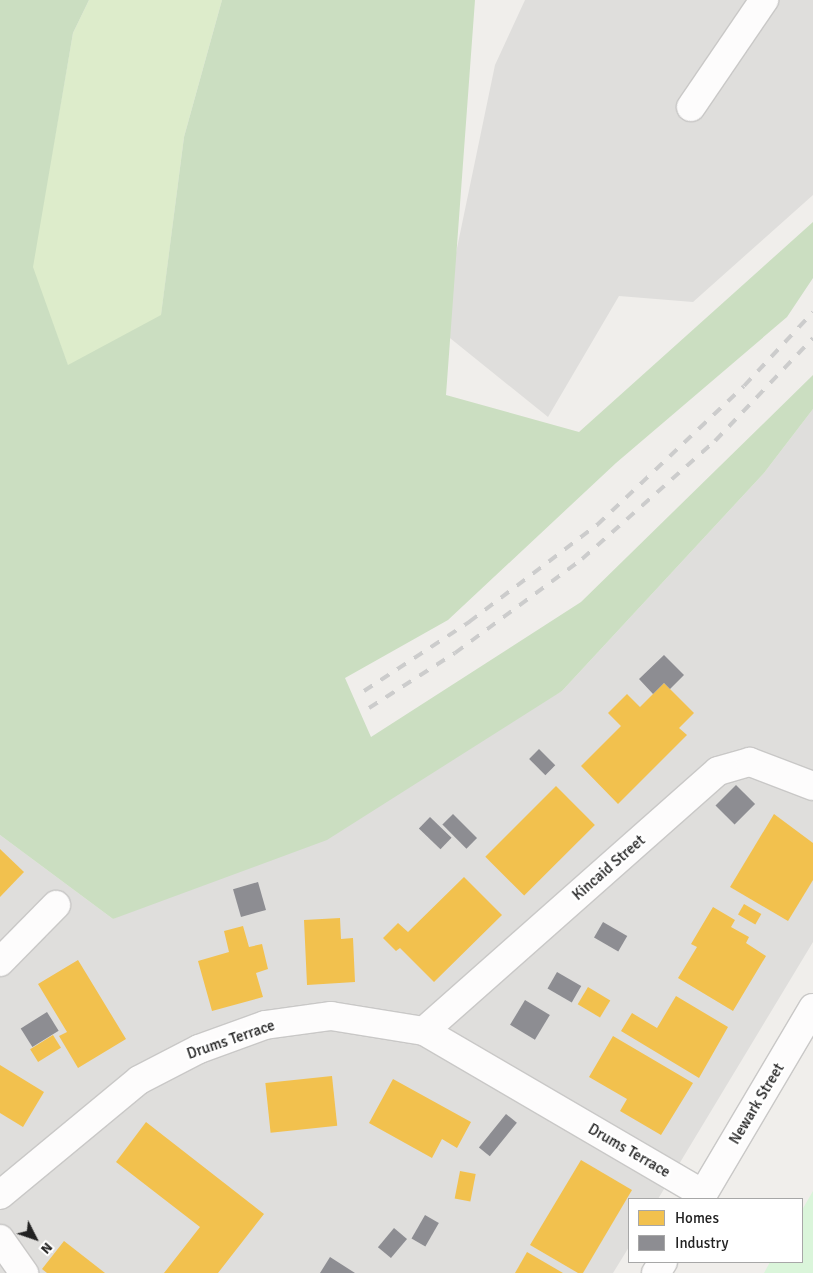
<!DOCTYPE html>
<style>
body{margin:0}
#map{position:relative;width:813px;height:1273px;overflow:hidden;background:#f0eeeb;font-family:Signika,sans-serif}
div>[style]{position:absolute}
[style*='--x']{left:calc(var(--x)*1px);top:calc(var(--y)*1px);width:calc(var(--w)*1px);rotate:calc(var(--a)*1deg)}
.residential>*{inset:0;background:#dfdedc}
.grass>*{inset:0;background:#ddeccb}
.forest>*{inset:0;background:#cbdec1}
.park>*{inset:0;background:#daf5da}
.homes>*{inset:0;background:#f2c14e;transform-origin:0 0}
.industry>*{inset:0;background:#8d8d92;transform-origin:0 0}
.roads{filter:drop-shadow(1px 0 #c9c8c7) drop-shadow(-1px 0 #c9c8c7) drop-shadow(0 1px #c9c8c7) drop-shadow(0 -1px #c9c8c7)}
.minor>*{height:28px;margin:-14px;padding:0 14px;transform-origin:14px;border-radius:14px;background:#fdfcfc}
.rail>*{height:4px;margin-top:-2px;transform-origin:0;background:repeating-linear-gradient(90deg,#ccc 0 10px,transparent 0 20px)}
span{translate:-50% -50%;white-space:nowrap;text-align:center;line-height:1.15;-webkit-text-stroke:5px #fff;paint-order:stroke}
.street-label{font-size:15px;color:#222}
.legend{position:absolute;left:628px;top:1198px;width:175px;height:65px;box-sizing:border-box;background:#fff;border:1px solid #a7a7a7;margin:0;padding:6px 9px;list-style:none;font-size:15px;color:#222}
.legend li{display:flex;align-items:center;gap:10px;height:25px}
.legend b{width:25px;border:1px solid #a7a7a7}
.north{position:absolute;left:10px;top:1213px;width:50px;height:50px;-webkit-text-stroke:4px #fff;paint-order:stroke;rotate:131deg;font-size:14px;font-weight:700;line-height:20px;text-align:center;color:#222}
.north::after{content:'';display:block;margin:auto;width:18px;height:22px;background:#222;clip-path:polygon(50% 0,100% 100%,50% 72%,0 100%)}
</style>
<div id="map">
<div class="residential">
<i style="clip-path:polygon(525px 0,813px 0,813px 195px,693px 302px,619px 296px,548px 417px,440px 330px,495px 65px)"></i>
<i style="clip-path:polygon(813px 409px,813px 942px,658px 1199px,629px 1199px,629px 1247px,613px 1273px,0 1273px,0 835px,113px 919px,562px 691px,764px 473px)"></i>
</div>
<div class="grass">
<i style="clip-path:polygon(89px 0,222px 0,184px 137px,161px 316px,68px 366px,32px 267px,73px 33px)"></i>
</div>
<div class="forest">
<i style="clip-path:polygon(0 0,89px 0,73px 33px,33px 267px,68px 365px,161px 315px,184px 137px,222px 0,475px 0,446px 395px,579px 432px,813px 222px,813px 278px,787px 317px,616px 463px,448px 620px,345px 678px,371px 737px,581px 602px,813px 375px,813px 409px,764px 473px,562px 691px,327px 840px,113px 919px,0 835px)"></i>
</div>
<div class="park">
<i style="clip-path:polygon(813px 1191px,813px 1273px,764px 1273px,770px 1262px,802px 1262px,802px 1210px)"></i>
</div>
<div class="homes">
<i style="clip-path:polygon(664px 683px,694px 713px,679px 728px,687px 735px,618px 804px,581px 766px,621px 726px,608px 713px,627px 694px,640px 707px)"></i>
<i style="left:556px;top:786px;width:55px;height:100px;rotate:45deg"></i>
<i style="clip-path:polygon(774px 814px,813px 843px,813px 880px,788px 921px,730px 887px)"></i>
<i style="clip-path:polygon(0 849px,24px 872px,0 897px)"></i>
<i style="clip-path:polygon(464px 877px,502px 915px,434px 982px,400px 948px,396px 951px,383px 938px,398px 923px,408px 932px)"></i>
<i style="left:744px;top:904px;width:20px;height:12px;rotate:30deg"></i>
<i style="clip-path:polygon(713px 907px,735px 920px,731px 927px,749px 937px,746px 943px,766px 956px,733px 1011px,678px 978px,697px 947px,691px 944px)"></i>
<i style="clip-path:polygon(340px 918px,341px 939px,353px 938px,355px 982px,307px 985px,304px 920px)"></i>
<i style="clip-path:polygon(243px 926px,249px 947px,262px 944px,268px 969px,256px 973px,263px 997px,212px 1011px,198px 961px,229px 952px,224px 931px)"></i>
<i style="clip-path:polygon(78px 960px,126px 1039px,78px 1068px,59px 1036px,67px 1032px,38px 984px)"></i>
<i style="left:588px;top:987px;width:26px;height:20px;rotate:31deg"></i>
<i style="clip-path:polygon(676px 996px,728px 1027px,699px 1078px,621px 1031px,632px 1013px,657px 1028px)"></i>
<i style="left:53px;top:1035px;width:15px;height:27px;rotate:58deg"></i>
<i style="clip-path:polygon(613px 1036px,693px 1083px,661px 1135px,620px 1111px,627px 1099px,589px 1077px)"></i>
<i style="clip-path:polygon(0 1065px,44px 1092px,23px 1127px,0 1113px)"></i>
<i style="left:332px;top:1076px;width:50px;height:67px;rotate:84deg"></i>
<i style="clip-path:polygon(393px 1079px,471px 1122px,457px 1148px,442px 1139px,432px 1158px,369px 1123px)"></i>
<i style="clip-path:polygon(146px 1122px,264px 1214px,218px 1273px,164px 1273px,200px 1227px,116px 1162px)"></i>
<i style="clip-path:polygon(581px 1160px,632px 1190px,583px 1273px,578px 1273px,530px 1245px)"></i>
<i style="left:460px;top:1171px;width:16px;height:28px;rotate:11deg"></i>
<i style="clip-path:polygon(64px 1241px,105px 1273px,47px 1273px,42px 1269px)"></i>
<i style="clip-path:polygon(527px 1252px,563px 1273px,515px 1273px)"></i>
</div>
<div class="industry">
<i style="clip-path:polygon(664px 655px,684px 675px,670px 689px,664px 683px,653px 694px,639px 679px)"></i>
<i style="left:539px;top:749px;width:23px;height:14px;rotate:45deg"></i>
<i style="left:736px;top:785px;width:27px;height:29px;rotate:45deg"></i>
<i style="left:453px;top:814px;width:34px;height:15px;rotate:45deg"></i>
<i style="left:430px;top:817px;width:30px;height:16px;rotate:44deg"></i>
<i style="left:258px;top:882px;width:29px;height:26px;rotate:74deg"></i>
<i style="left:603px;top:922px;width:28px;height:18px;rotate:30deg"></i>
<i style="left:557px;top:972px;width:28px;height:19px;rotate:30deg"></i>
<i style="left:525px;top:1000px;width:29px;height:29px;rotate:31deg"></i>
<i style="left:47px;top:1012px;width:22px;height:31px;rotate:58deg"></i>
<i style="left:506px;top:1114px;width:14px;height:43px;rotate:39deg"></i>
<i style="left:425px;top:1215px;width:16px;height:27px;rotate:30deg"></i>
<i style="left:394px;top:1228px;width:17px;height:25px;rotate:40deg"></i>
<i style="clip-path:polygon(330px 1257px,355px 1273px,320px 1273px)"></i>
</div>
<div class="roads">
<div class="minor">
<i style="--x:691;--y:107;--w:130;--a:-55.7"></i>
<i style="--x:0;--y:962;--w:80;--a:-45.5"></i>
<i style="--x:424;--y:1031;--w:392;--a:-41.5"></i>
<i style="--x:718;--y:771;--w:33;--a:-16"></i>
<i style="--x:750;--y:762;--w:67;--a:20.9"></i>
<i style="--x:0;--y:1195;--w:180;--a:-39.6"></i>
<i style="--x:139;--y:1080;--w:68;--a:-27.3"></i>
<i style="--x:199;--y:1049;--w:70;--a:-20"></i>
<i style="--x:265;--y:1025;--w:67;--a:-7.8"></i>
<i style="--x:331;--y:1016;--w:94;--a:9.2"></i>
<i style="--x:424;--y:1031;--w:323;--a:30.3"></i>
<i style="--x:700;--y:1199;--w:222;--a:-59.4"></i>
<i style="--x:0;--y:1239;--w:42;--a:54.8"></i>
<i style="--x:656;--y:1273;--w:13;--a:-58"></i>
</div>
</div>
<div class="rail">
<i style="--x:364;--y:691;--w:126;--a:-33.3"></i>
<i style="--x:469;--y:622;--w:161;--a:-37.2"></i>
<i style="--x:597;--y:525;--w:202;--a:-43.4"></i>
<i style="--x:744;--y:386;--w:101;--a:-47"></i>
<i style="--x:369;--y:708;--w:102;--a:-32.6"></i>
<i style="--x:455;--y:653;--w:158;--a:-36.5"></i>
<i style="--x:582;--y:559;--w:178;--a:-41.6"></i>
<i style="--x:715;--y:441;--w:142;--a:-46.4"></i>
</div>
<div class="street-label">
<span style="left:609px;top:868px;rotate:-41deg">Kincaid Street</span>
<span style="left:231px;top:1040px;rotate:-19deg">Drums Terrace</span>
<span style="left:757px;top:1104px;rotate:-59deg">Newark Street</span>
<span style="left:629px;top:1151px;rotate:30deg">Drums Terrace</span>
</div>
<ul class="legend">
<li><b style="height:14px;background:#f2c14e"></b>Homes</li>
<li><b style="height:14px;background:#8d8d92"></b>Industry</li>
</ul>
<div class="north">N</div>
</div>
